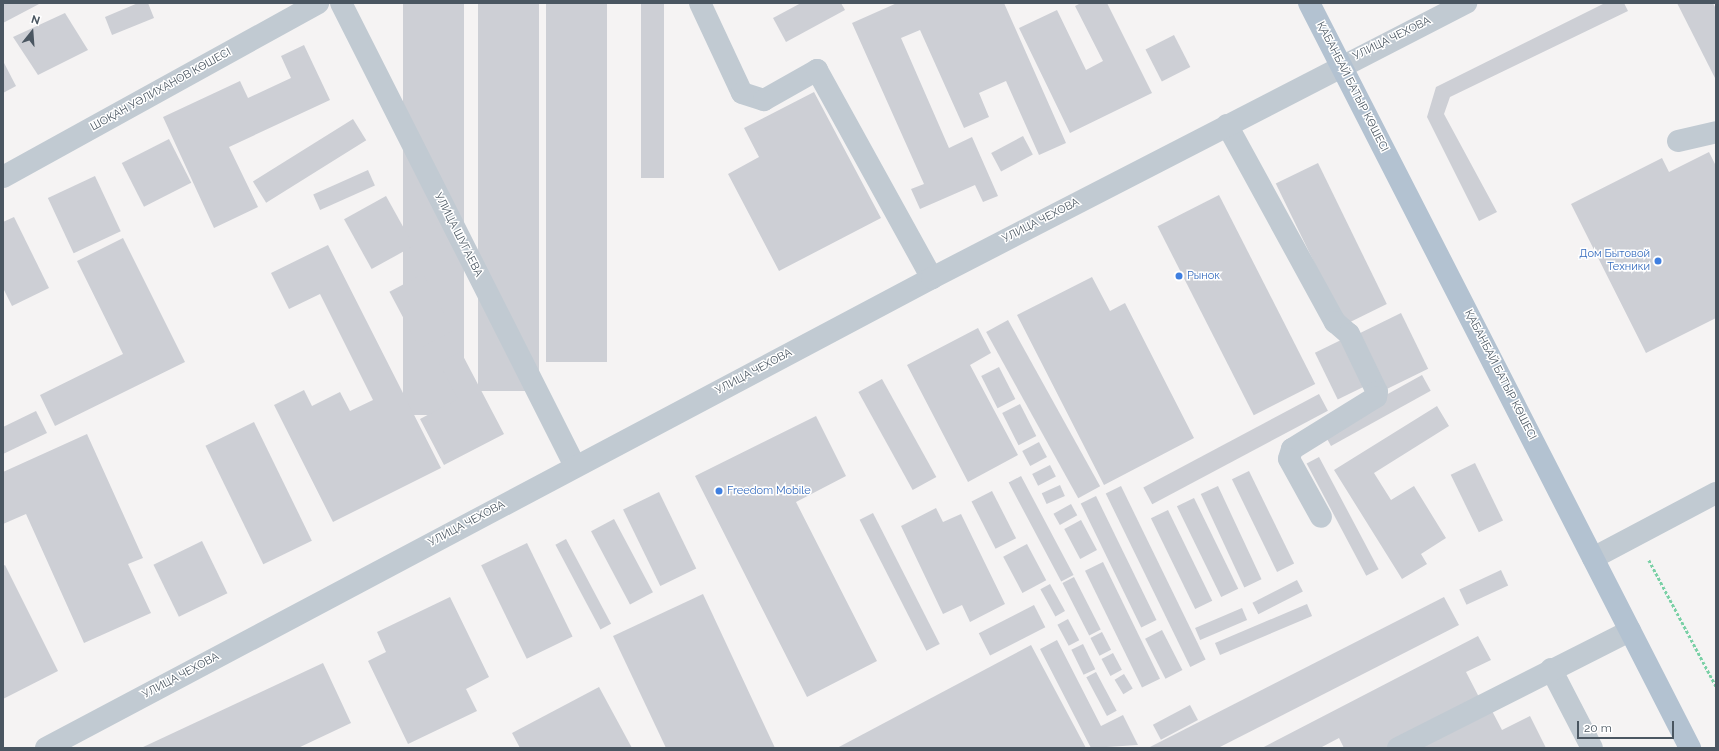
<!DOCTYPE html>
<meta charset="utf-8">
<style>
body{margin:0}
#map{position:relative;width:1719px;height:751px;overflow:hidden;background:#f5f3f3;font-family:Raleway,sans-serif}
div>[style]{position:absolute}
[style*='--x']{left:calc(var(--x)*1px);top:calc(var(--y)*1px);width:calc(var(--w)*1px);rotate:calc(var(--a)*1deg)}
.building>*{inset:0;background:#cdcfd5;transform-origin:0 0}
.path>*{height:2.5px;margin-top:-1.25px;transform-origin:0;background:repeating-linear-gradient(90deg,#7ad0a6 0 3px,transparent 0 5px)}
.minor>*{height:22px;margin:-11px;padding:0 11px;transform-origin:11px;border-radius:11px;background:#c1cad2}
.major>*{height:22px;margin:-11px;padding:0 11px;transform-origin:11px;border-radius:11px;background:#b3c2d1}
.dots>*{width:11px;height:11px;translate:-50% -50%;box-sizing:border-box;border:2px solid #fff;border-radius:50%}
span{translate:-50% -50%;white-space:nowrap;text-align:center;line-height:1.15;-webkit-text-stroke:3px #fff;paint-order:stroke}
.street-label{font-size:11px;color:#4a5661}
.shop-label{font-size:11px;color:#366cbe}
.right{translate:-100% -50%;text-align:right}
.left{translate:0 -50%;text-align:left}
.frame{position:absolute;inset:0;border:4px solid #4a5661;pointer-events:none}
.north{position:absolute;left:12px;top:12px;width:40px;height:40px;-webkit-text-stroke:3px #fff;paint-order:stroke;rotate:17deg;font-size:11px;font-weight:700;line-height:16px;text-align:center;color:#4a5661}
.north::after{content:'';display:block;margin:auto;width:14px;height:18px;background:#4a5661;clip-path:polygon(50% 0,100% 100%,50% 72%,0 100%)}
.scale{position:absolute;left:1577px;top:721px;width:97px;height:18px;box-sizing:border-box;border:2px solid #4a5661;border-top:0;padding-left:5px;font-size:12px;line-height:14px;white-space:nowrap;color:#4a5661;-webkit-text-stroke:3px #fff;paint-order:stroke}
</style>
<div id="map">
<div class="building">
<i style="clip-path:polygon(3px 3px,41px 3px,3px 23px)"></i>
<i style="clip-path:polygon(138px 3px,148px 3px,154px 18px,112px 35px,105px 17px)"></i>
<i style="left:403px;top:3px;width:61px;height:412px"></i>
<i style="left:478px;top:3px;width:61px;height:388px"></i>
<i style="left:546px;top:3px;width:61px;height:359px"></i>
<i style="left:641px;top:3px;width:23px;height:175px"></i>
<i style="clip-path:polygon(801px 3px,841px 3px,845px 10px,786px 42px,773px 18px)"></i>
<i style="clip-path:polygon(897px 3px,1004px 3px,1066px 143px,1039px 155px,1006px 81px,979px 93px,989px 117px,964px 128px,920px 30px,901px 38px,949px 148px,972px 137px,998px 196px,983px 202px,975px 185px,920px 209px,911px 189px,924px 184px,852px 23px)"></i>
<i style="clip-path:polygon(1081px 3px,1107px 3px,1152px 93px,1070px 133px,1019px 28px,1057px 10px,1086px 70px,1103px 61px,1075px 6px)"></i>
<i style="clip-path:polygon(1605px 3px,1624px 3px,1628px 11px,1450px 97px,1444px 114px,1497px 212px,1479px 221px,1427px 117px,1436px 87px)"></i>
<i style="clip-path:polygon(1677px 3px,1713px 3px,1716px 9px,1716px 80px)"></i>
<i style="clip-path:polygon(65px 13px,88px 50px,38px 75px,13px 37px)"></i>
<i style="left:1174px;top:35px;width:36px;height:32px;rotate:63deg"></i>
<i style="clip-path:polygon(304px 45px,330px 100px,229px 147px,258px 207px,214px 228px,163px 117px,240px 81px,248px 98px,291px 78px,281px 56px)"></i>
<i style="clip-path:polygon(3px 61px,16px 86px,3px 93px)"></i>
<i style="clip-path:polygon(814px 92px,881px 218px,779px 271px,728px 174px,759px 157px,744px 128px)"></i>
<i style="left:353px;top:119px;width:25px;height:118px;rotate:58deg"></i>
<i style="left:1023px;top:136px;width:21px;height:36px;rotate:62deg"></i>
<i style="left:169px;top:139px;width:49px;height:53px;rotate:63deg"></i>
<i style="clip-path:polygon(1709px 152px,1716px 166px,1716px 318px,1646px 353px,1571px 204px,1662px 158px,1669px 172px)"></i>
<i style="left:1318px;top:163px;width:157px;height:47px;rotate:64deg"></i>
<i style="left:368px;top:170px;width:17px;height:60px;rotate:66deg"></i>
<i style="left:95px;top:176px;width:61px;height:52px;rotate:65deg"></i>
<i style="left:1219px;top:195px;width:212px;height:69px;rotate:63deg"></i>
<i style="left:386px;top:196px;width:57px;height:48px;rotate:61deg"></i>
<i style="clip-path:polygon(14px 217px,49px 288px,12px 306px,3px 288px,3px 222px)"></i>
<i style="clip-path:polygon(123px 238px,185px 362px,55px 426px,40px 395px,123px 354px,77px 261px)"></i>
<i style="clip-path:polygon(328px 245px,441px 468px,333px 522px,274px 405px,304px 390px,312px 406px,340px 392px,350px 411px,373px 400px,320px 294px,289px 309px,271px 273px)"></i>
<i style="left:423px;top:274px;width:64px;height:38px;rotate:62deg"></i>
<i style="clip-path:polygon(1092px 277px,1110px 311px,1125px 303px,1194px 438px,1104px 485px,1017px 315px)"></i>
<i style="left:1401px;top:313px;width:62px;height:50px;rotate:64deg"></i>
<i style="left:1008px;top:320px;width:190px;height:25px;rotate:61deg"></i>
<i style="clip-path:polygon(978px 328px,991px 353px,970px 365px,1018px 455px,968px 482px,907px 365px)"></i>
<i style="left:1341px;top:340px;width:52px;height:29px;rotate:64deg"></i>
<i style="clip-path:polygon(461px 352px,504px 434px,444px 465px,420px 419px,458px 399px,439px 363px)"></i>
<i style="left:999px;top:367px;width:36px;height:20px;rotate:63deg"></i>
<i style="left:1422px;top:375px;width:18px;height:114px;rotate:61deg"></i>
<i style="left:882px;top:379px;width:112px;height:27px;rotate:61deg"></i>
<i style="left:1319px;top:394px;width:19px;height:199px;rotate:62deg"></i>
<i style="left:1020px;top:404px;width:36px;height:20px;rotate:63deg"></i>
<i style="clip-path:polygon(1437px 406px,1449px 426px,1374px 473px,1391px 500px,1414px 486px,1446px 538px,1421px 554px,1427px 564px,1402px 579px,1334px 470px)"></i>
<i style="clip-path:polygon(36px 411px,47px 433px,3px 454px,3px 427px)"></i>
<i style="clip-path:polygon(816px 416px,846px 476px,796px 502px,877px 661px,807px 697px,695px 476px)"></i>
<i style="left:254px;top:422px;width:132px;height:54px;rotate:64deg"></i>
<i style="clip-path:polygon(87px 434px,143px 558px,128px 564px,151px 613px,84px 643px,26px 514px,3px 524px,3px 472px)"></i>
<i style="left:1039px;top:442px;width:17px;height:19px;rotate:62deg"></i>
<i style="left:1319px;top:457px;width:127px;height:14px;rotate:62deg"></i>
<i style="left:1475px;top:463px;width:64px;height:27px;rotate:64deg"></i>
<i style="left:1050px;top:465px;width:13px;height:20px;rotate:63deg"></i>
<i style="left:1249px;top:471px;width:103px;height:19px;rotate:64deg"></i>
<i style="left:1021px;top:476px;width:112px;height:14px;rotate:62deg"></i>
<i style="left:1060px;top:485px;width:12px;height:20px;rotate:66deg"></i>
<i style="left:1121px;top:486px;width:193px;height:17px;rotate:64deg"></i>
<i style="left:1218px;top:486px;width:103px;height:19px;rotate:65deg"></i>
<i style="left:992px;top:491px;width:53px;height:23px;rotate:63deg"></i>
<i style="left:659px;top:492px;width:85px;height:40px;rotate:64deg"></i>
<i style="left:1096px;top:496px;width:138px;height:17px;rotate:64deg"></i>
<i style="left:1194px;top:498px;width:101px;height:19px;rotate:64deg"></i>
<i style="left:1071px;top:504px;width:13px;height:20px;rotate:61deg"></i>
<i style="clip-path:polygon(936px 508px,943px 522px,961px 514px,1005px 604px,970px 622px,962px 605px,943px 614px,901px 526px)"></i>
<i style="left:1168px;top:510px;width:101px;height:19px;rotate:64deg"></i>
<i style="left:873px;top:513px;width:147px;height:15px;rotate:63deg"></i>
<i style="left:614px;top:519px;width:83px;height:26px;rotate:62deg"></i>
<i style="left:1081px;top:520px;width:34px;height:19px;rotate:62deg"></i>
<i style="left:566px;top:539px;width:96px;height:12px;rotate:62deg"></i>
<i style="left:202px;top:541px;width:58px;height:54px;rotate:64deg"></i>
<i style="left:527px;top:543px;width:104px;height:51px;rotate:64deg"></i>
<i style="left:1027px;top:544px;width:41px;height:27px;rotate:62deg"></i>
<i style="left:1103px;top:562px;width:130px;height:20px;rotate:64deg"></i>
<i style="clip-path:polygon(5px 565px,58px 671px,3px 699px,3px 566px)"></i>
<i style="left:1501px;top:570px;width:17px;height:46px;rotate:65deg"></i>
<i style="left:1074px;top:577px;width:59px;height:13px;rotate:63deg"></i>
<i style="left:1297px;top:580px;width:13px;height:50px;rotate:63deg"></i>
<i style="left:1050px;top:584px;width:31px;height:11px;rotate:61deg"></i>
<i style="clip-path:polygon(703px 594px,775px 748px,666px 748px,613px 636px)"></i>
<i style="clip-path:polygon(450px 597px,489px 677px,466px 689px,477px 711px,408px 744px,368px 661px,386px 652px,377px 632px)"></i>
<i style="clip-path:polygon(1444px 597px,1459px 625px,1218px 748px,1148px 748px)"></i>
<i style="left:1307px;top:604px;width:13px;height:100px;rotate:67deg"></i>
<i style="left:1034px;top:605px;width:25px;height:62px;rotate:63deg"></i>
<i style="left:1242px;top:608px;width:13px;height:51px;rotate:67deg"></i>
<i style="left:1068px;top:619px;width:24px;height:12px;rotate:62deg"></i>
<i style="left:1162px;top:630px;width:45px;height:19px;rotate:63deg"></i>
<i style="left:1102px;top:632px;width:20px;height:13px;rotate:63deg"></i>
<i style="clip-path:polygon(1478px 636px,1491px 660px,1466px 672px,1480px 699px,1386px 748px,1344px 748px,1339px 738px,1320px 748px,1262px 748px)"></i>
<i style="clip-path:polygon(1057px 640px,1101px 726px,1123px 715px,1138px 745px,1091px 748px,1040px 649px)"></i>
<i style="left:1083px;top:644px;width:28px;height:13px;rotate:64deg"></i>
<i style="clip-path:polygon(1031px 645px,1086px 748px,837px 748px)"></i>
<i style="left:1113px;top:653px;width:19px;height:13px;rotate:62deg"></i>
<i style="clip-path:polygon(323px 663px,351px 723px,298px 748px,141px 748px)"></i>
<i style="left:1096px;top:672px;width:44px;height:11px;rotate:62deg"></i>
<i style="left:1124px;top:674px;width:17px;height:11px;rotate:59deg"></i>
<i style="clip-path:polygon(599px 687px,632px 748px,520px 748px,512px 733px)"></i>
<i style="left:1190px;top:705px;width:17px;height:42px;rotate:62deg"></i>
<i style="clip-path:polygon(1491px 709px,1502px 730px,1530px 716px,1546px 748px,1413px 748px)"></i>
</div>
<div class="path">
<i style="--x:1649;--y:560;--w:143;--a:62"></i>
</div>
<div class="minor">
<i style="--x:341;--y:3;--w:519;--a:63.19"></i>
<i style="--x:700;--y:3;--w:99;--a:65"></i>
<i style="--x:742;--y:93;--w:23;--a:18"></i>
<i style="--x:764;--y:100;--w:61;--a:-29.5"></i>
<i style="--x:817;--y:70;--w:238;--a:61.1"></i>
<i style="--x:1227;--y:125;--w:225;--a:61.3"></i>
<i style="--x:1335;--y:322;--w:18;--a:41"></i>
<i style="--x:1349;--y:334;--w:64;--a:64.2"></i>
<i style="--x:1377;--y:392;--w:5;--a:101"></i>
<i style="--x:1376;--y:397;--w:99;--a:148.2"></i>
<i style="--x:1292;--y:449;--w:10;--a:107"></i>
<i style="--x:1289;--y:459;--w:66;--a:61.1"></i>
<i style="--x:1678;--y:141;--w:39;--a:-13"></i>
<i style="--x:3;--y:177;--w:360;--a:-28.9"></i>
<i style="--x:1593;--y:558;--w:139;--a:-27.9"></i>
<i style="--x:1551;--y:669;--w:89;--a:62.6"></i>
<i style="--x:46;--y:748;--w:1003;--a:-27.94"></i>
<i style="--x:932;--y:278;--w:601;--a:-27.25"></i>
<i style="--x:1398;--y:748;--w:260;--a:-26.8"></i>
</div>
<div class="major">
<i style="--x:1309;--y:3;--w:837;--a:62.91"></i>
</div>
<div class="dots">
<i style="left:1658px;top:261px;background:#3f7fe0"></i>
<i style="left:1179px;top:276px;background:#3f7fe0"></i>
<i style="left:719px;top:491px;background:#3f7fe0"></i>
</div>
<div class="street-label">
<span style="left:1392px;top:39px;rotate:-26deg">УЛИЦА ЧЕХОВА</span>
<span style="left:1352px;top:87px;rotate:63deg">ҚАБАНБАЙ БАТЫР КӨШЕСІ</span>
<span style="left:161px;top:90px;rotate:-29deg">ШОҚАН УӘЛИХАНОВ КӨШЕСІ</span>
<span style="left:1041px;top:221px;rotate:-27deg">УЛИЦА ЧЕХОВА</span>
<span style="left:458px;top:235px;rotate:63deg">УЛИЦА ШУГАЕВА</span>
<span style="left:754px;top:372px;rotate:-28deg">УЛИЦА ЧЕХОВА</span>
<span style="left:1500px;top:375px;rotate:63deg">ҚАБАНБАЙ БАТЫР КӨШЕСІ</span>
<span style="left:467px;top:524px;rotate:-28deg">УЛИЦА ЧЕХОВА</span>
<span style="left:181px;top:676px;rotate:-28deg">УЛИЦА ЧЕХОВА</span>
</div>
<div class="shop-label">
<span class="right" style="left:1650px;top:261px">Дом Бытовой<br>Техники</span>
<span class="left" style="left:1187px;top:276px">Рынок</span>
<span class="left" style="left:727px;top:491px">Freedom Mobile</span>
</div>
<div class="frame"></div>
<div class="north">N</div>
<div class="scale">20 m</div>
</div>
